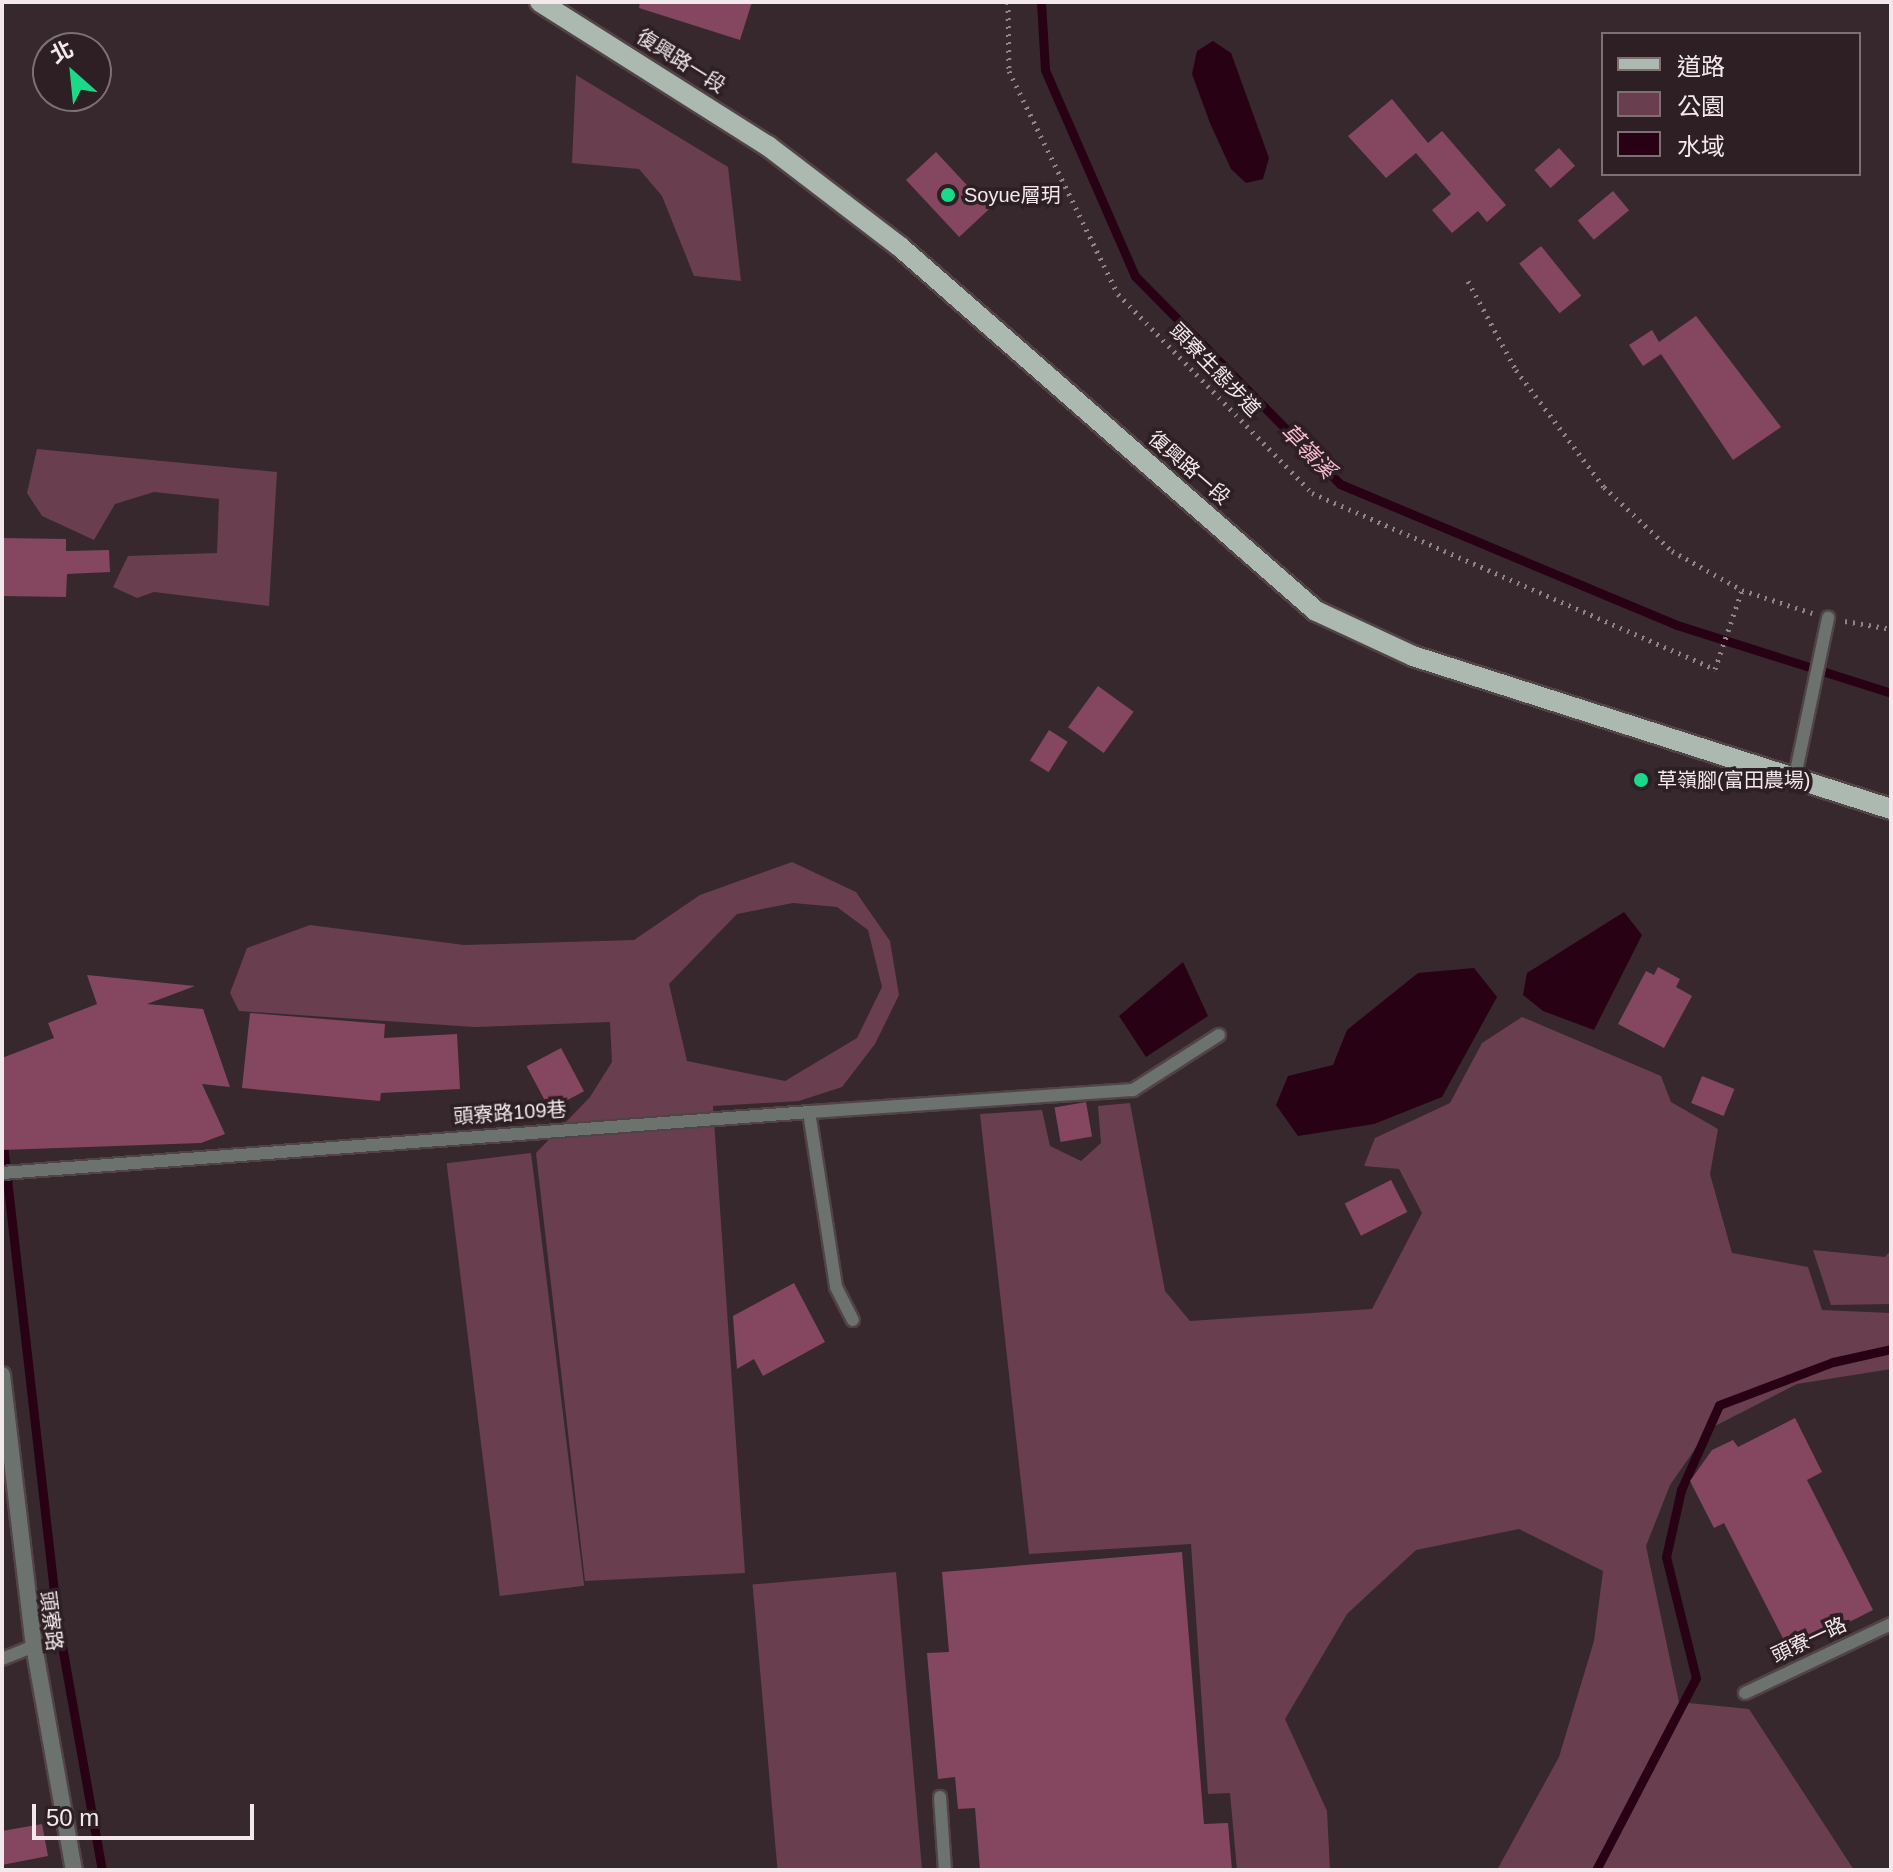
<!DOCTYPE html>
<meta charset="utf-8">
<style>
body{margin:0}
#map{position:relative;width:1893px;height:1872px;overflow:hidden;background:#37282d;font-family:Helvetica,"Noto Sans TC",sans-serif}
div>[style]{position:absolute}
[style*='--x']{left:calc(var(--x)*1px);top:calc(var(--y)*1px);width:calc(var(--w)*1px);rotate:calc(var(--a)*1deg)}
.green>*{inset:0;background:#693e4f;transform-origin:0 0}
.water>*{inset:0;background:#290114}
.stream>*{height:9px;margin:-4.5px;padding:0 4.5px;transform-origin:4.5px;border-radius:4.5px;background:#290114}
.building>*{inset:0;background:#85465f;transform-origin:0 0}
.path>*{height:5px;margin-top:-2.5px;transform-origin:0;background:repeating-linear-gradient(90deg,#908488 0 2px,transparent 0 8px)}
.roads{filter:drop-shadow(2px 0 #514348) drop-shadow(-2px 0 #514348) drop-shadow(0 2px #514348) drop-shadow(0 -2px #514348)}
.service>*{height:12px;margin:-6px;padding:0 6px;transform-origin:6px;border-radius:6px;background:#6c736f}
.minor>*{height:16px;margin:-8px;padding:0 8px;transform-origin:8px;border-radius:8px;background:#6c736f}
.primary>*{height:20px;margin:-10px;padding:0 10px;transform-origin:10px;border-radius:10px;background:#abb9b0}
.dots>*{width:22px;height:22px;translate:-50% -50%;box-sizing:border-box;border:4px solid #2d1f24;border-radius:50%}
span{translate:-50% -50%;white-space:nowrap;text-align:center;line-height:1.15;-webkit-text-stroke:7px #2d1f24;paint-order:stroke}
.street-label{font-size:20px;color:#f3e9ec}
.poi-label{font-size:20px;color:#f3e9ec}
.left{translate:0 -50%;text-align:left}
.water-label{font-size:22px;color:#f8bdd2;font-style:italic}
.frame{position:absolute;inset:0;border:4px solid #f3e9ec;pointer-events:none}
.legend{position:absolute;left:1601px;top:32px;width:260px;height:144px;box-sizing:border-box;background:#2d1f24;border:2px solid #7c7074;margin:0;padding:10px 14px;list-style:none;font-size:24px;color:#f3e9ec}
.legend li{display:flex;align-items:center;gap:16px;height:40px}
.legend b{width:40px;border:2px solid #7c7074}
.north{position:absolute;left:32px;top:32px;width:80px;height:80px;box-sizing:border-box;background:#2d1f24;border:2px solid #7c7074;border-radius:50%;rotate:333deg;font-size:22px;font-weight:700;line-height:32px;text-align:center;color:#f3e9ec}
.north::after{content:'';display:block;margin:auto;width:28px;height:36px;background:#1ad988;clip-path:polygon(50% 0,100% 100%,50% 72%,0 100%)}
.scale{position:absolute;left:32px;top:1804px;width:222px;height:36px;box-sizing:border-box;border:4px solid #f3e9ec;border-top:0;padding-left:10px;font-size:24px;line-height:28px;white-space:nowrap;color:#f3e9ec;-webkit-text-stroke:6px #2d1f24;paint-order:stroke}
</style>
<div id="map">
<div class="green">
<i style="clip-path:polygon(576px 75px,728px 167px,741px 281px,694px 276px,662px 196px,639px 169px,572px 163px)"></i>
<i style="clip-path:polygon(37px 449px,277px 472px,269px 606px,154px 592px,137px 598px,113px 587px,128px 556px,217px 553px,219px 499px,154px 492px,115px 504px,94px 540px,42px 516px,27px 493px)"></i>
<i style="clip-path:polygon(evenodd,792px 862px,856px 892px,890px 941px,899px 995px,875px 1044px,842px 1087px,799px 1101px,713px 1106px,745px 1573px,585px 1581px,536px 1153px,590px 1097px,612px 1062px,610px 1022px,474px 1027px,239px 1011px,230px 993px,247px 948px,310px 925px,464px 945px,634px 940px,700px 895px,792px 862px,793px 903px,837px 907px,868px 930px,882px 987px,857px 1038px,785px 1081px,687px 1061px,669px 984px,737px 914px,793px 903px)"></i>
<i style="clip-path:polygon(1522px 1017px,1661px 1076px,1671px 1102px,1718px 1129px,1710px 1174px,1732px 1253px,1808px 1267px,1822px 1310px,1891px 1313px,1891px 1369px,1797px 1384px,1709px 1429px,1670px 1485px,1646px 1546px,1679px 1702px,1749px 1709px,1854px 1870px,1497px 1870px,1559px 1757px,1594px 1641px,1603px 1571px,1519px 1529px,1416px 1550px,1347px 1614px,1285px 1719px,1327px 1811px,1330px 1870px,1237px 1870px,1230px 1793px,1208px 1794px,1191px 1544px,1029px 1554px,980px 1114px,1042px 1110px,1050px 1146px,1081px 1161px,1101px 1143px,1098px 1106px,1130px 1103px,1165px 1291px,1190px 1321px,1372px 1309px,1422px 1213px,1399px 1169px,1364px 1166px,1375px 1138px,1450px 1103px,1482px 1043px)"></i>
<i style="left:531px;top:1153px;width:436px;height:85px;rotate:83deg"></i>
<i style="clip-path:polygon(1813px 1250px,1885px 1257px,1891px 1250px,1891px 1304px,1831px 1305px)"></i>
<i style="left:896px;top:1572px;width:299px;height:144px;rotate:85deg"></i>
</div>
<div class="water">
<i style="clip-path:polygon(1213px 41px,1231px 53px,1269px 158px,1263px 179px,1246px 183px,1231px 169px,1210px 123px,1192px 74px,1197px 51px)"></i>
<i style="clip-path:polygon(1624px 912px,1642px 935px,1594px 1030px,1543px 1011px,1523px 995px,1527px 973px)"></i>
<i style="clip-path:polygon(1183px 962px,1208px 1016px,1146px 1057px,1119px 1016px)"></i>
<i style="clip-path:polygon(1474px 968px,1497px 997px,1442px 1097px,1374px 1124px,1298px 1136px,1276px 1105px,1288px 1076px,1333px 1065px,1347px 1030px,1418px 973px)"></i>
</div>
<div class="stream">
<i style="--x:1041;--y:2;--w:68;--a:86.6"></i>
<i style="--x:1045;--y:70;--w:225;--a:66.4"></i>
<i style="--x:1135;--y:276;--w:292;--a:45.4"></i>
<i style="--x:1340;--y:484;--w:365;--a:22.7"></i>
<i style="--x:1677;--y:625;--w:225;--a:17.6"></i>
<i style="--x:2;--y:1135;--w:486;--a:83.5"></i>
<i style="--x:57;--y:1618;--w:256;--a:79.9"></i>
<i style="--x:1596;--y:1870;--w:216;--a:-62.5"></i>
<i style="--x:1696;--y:1678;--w:125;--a:-103.9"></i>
<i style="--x:1666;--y:1557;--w:69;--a:-77.4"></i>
<i style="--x:1681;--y:1490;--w:93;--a:-65.9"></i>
<i style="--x:1719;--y:1405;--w:122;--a:-20.7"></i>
<i style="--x:1833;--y:1362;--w:59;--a:-12.6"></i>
</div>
<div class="building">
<i style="clip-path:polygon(640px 2px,752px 2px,740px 40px,639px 8px)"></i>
<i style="clip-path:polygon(1392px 99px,1428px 143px,1442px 131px,1506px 205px,1487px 222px,1478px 211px,1452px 233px,1432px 210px,1451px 194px,1416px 153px,1386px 178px,1348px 136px)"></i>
<i style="left:1559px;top:148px;width:24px;height:33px;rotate:48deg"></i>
<i style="left:936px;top:152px;width:78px;height:41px;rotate:47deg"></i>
<i style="left:1613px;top:191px;width:25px;height:46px;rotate:50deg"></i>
<i style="left:1541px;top:246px;width:64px;height:28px;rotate:51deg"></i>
<i style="clip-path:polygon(1696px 316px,1781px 427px,1733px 460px,1661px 354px,1643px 366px,1629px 345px,1652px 330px,1659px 342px)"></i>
<i style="clip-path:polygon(2px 538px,66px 539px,66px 551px,109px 550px,110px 572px,67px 574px,66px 597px,2px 596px)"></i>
<i style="left:1098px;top:686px;width:44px;height:51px;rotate:36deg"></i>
<i style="left:1049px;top:730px;width:22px;height:36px;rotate:32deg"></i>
<i style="clip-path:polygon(1658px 967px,1680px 979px,1676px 987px,1692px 996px,1664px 1048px,1618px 1024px,1646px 971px,1654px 975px)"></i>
<i style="clip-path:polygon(87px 975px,195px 986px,147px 1004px,203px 1009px,230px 1087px,202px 1084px,225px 1134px,201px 1143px,2px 1150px,2px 1058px,54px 1038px,48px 1023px,97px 1004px)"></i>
<i style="clip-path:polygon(250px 1013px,385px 1024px,384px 1038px,457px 1034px,460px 1089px,381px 1093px,380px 1101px,242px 1088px)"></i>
<i style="left:561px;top:1048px;width:49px;height:39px;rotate:62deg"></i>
<i style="left:1702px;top:1076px;width:35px;height:29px;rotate:22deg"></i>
<i style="left:1086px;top:1102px;width:35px;height:32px;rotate:80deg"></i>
<i style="left:1391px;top:1180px;width:36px;height:52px;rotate:63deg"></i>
<i style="clip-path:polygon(794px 1283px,825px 1342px,763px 1376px,754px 1359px,737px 1369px,733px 1316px)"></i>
<i style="clip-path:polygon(1795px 1418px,1822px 1472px,1807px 1480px,1873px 1610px,1790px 1652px,1724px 1523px,1714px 1528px,1690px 1481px,1712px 1450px,1733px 1440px,1738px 1447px)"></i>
<i style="clip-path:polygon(1182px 1552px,1204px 1824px,1228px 1823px,1232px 1870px,980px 1870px,975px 1808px,958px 1809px,955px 1777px,938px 1779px,927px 1653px,949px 1652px,942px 1572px)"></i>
<i style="clip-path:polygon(42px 1824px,48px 1856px,2px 1865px,2px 1831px)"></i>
</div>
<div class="path">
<i style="--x:1008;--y:2;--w:69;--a:89.2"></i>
<i style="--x:1009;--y:71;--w:248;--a:64"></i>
<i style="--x:1118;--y:294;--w:278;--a:45.7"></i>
<i style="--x:1312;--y:493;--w:440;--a:23.6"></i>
<i style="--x:1715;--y:669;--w:83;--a:-71.1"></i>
<i style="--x:1468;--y:281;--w:101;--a:61.7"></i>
<i style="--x:1516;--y:370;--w:146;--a:53.1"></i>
<i style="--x:1604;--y:487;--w:93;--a:43.3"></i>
<i style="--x:1672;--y:551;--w:80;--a:29.1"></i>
<i style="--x:1742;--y:590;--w:74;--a:18.2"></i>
<i style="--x:1845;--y:621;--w:47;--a:9.9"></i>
</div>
<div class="roads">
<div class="service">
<i style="--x:1794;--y:781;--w:167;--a:-78.2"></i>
<i style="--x:809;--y:1112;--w:325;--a:-3.9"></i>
<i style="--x:1133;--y:1090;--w:102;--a:-32.6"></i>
<i style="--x:2;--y:1173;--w:809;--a:-4.32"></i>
<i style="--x:809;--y:1112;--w:177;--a:81.2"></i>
<i style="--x:836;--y:1287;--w:37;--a:63"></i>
<i style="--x:2;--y:1659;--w:35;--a:-22"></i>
<i style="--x:1745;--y:1693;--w:161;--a:-25.3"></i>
<i style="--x:940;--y:1797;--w:73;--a:86.1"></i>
</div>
<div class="minor">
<i style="--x:2;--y:1375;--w:273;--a:83.3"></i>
<i style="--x:34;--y:1646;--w:228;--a:79.9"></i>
</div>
<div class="primary">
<i style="--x:540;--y:2;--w:270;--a:32.3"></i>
<i style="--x:768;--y:146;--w:165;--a:37.4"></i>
<i style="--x:899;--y:246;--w:554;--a:41.2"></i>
<i style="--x:1316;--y:611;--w:107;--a:24.9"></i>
<i style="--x:1413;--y:656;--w:502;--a:17.75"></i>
</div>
</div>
<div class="dots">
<i style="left:948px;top:195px;background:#1ad988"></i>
<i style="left:1641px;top:780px;background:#1ad988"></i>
</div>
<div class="street-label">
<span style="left:681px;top:61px;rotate:32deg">復興路一段</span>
<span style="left:1215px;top:370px;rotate:46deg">頭寮生態步道</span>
<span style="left:1189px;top:468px;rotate:41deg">復興路一段</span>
<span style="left:510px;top:1113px;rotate:-4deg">頭寮路109巷</span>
<span style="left:51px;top:1621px;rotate:83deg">頭寮路</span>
<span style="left:1809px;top:1640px;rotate:-25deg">頭寮一路</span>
</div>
<div class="poi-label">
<span class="left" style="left:964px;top:195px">Soyue層玥</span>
<span class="left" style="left:1657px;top:780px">草嶺腳(富田農場)</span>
</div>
<div class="water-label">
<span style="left:1308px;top:451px;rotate:45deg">草嶺溪</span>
</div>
<div class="frame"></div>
<ul class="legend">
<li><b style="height:10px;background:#abb9b0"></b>道路</li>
<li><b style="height:22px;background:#693e4f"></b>公園</li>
<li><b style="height:22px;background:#290114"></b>水域</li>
</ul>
<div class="north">北</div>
<div class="scale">50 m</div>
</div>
